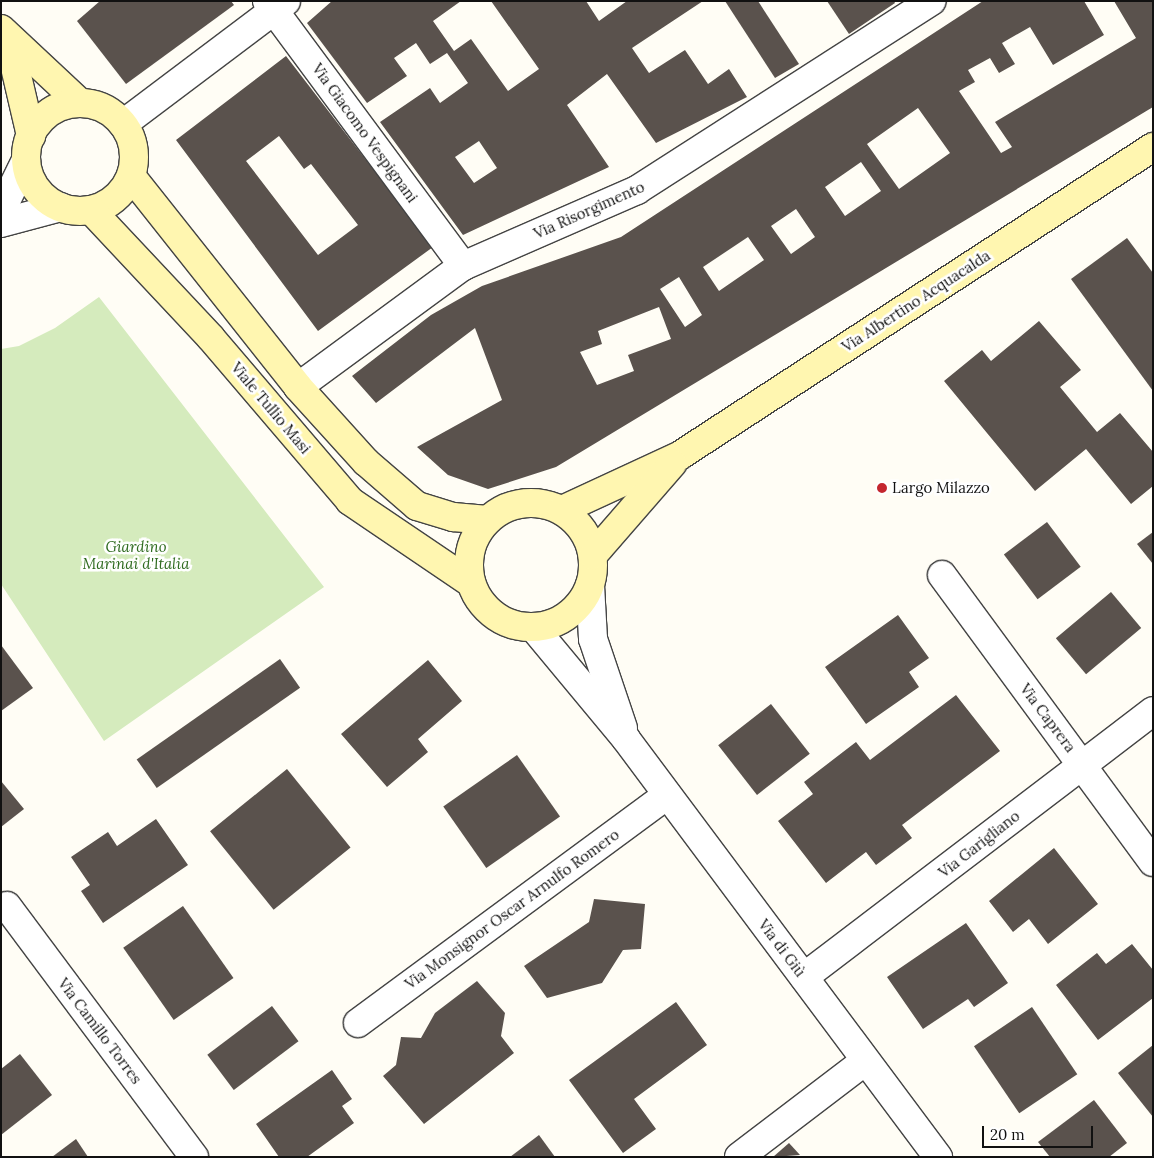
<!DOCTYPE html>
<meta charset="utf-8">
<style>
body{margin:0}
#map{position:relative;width:1154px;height:1158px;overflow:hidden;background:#fffdf5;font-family:Lora,serif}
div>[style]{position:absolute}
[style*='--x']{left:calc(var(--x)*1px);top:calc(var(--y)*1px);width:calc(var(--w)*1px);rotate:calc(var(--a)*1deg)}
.green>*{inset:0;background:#d5ebbd}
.building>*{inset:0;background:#5a524d;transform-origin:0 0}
.roads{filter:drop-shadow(1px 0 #444) drop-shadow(-1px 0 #444) drop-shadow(0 1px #444) drop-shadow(0 -1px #444)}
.minor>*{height:28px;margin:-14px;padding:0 14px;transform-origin:14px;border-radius:14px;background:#fff}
.tertiary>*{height:28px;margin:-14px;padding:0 14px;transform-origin:14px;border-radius:14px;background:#fff}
.secondary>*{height:28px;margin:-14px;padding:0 14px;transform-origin:14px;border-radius:14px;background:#fff6b0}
.secondary>.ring{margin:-14px;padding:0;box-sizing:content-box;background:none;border:28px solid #fff6b0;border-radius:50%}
.dots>*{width:14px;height:14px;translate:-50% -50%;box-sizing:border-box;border:2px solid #fff;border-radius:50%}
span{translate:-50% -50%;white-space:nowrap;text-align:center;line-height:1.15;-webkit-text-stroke:5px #fff;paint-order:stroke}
.street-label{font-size:15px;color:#111}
.poi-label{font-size:15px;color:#111}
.left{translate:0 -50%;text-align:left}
.park-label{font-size:15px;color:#2f6b1f;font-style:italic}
.frame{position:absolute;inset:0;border:2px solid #111;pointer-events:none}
.scale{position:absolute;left:982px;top:1126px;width:111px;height:22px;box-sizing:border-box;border:2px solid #111;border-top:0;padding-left:6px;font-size:15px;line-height:18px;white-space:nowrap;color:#111;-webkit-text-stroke:4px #fff;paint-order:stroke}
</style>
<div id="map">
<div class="green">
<i style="clip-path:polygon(99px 297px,324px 587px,104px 741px,1px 584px,1px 349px,19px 346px,55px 328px)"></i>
</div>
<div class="building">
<i style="clip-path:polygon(100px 1px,231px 1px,234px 5px,126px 84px,77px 21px)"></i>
<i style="clip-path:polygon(evenodd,332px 1px,461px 1px,433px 21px,454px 51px,471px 39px,508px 91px,539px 69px,491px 1px,586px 1px,599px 21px,627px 1px,703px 1px,632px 48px,649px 73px,685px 50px,708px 84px,729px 69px,747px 97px,656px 143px,607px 74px,567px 105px,609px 167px,463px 235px,380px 122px,430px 88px,440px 103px,468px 83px,447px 53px,430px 64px,416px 43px,394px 58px,407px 76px,367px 103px,307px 23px,332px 1px,479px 141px,497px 168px,474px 183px,455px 157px,479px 141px)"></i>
<i style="clip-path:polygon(725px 1px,758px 1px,799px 64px,775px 78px)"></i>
<i style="clip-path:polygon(827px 1px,894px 1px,895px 3px,849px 34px)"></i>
<i style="clip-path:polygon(evenodd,983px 1px,1084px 1px,1104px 35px,1053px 65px,1030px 27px,1002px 43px,1015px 64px,999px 73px,990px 58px,968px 70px,975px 82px,959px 91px,1001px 153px,1012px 147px,995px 122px,1136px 38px,1114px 1px,1153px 1px,1153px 107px,556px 467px,488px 489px,448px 475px,417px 447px,502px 400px,475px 328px,376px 403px,352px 376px,431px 315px,482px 286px,621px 237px,983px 1px,918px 108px,950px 153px,899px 189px,867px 144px,918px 108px,983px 1px,861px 162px,881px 191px,845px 216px,825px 187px,861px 162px,983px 1px,796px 209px,815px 237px,791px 254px,771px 226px,796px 209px,983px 1px,748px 237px,764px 260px,719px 291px,703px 267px,748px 237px,983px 1px,679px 277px,702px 315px,685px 327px,660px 289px,679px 277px,983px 1px,659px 307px,671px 339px,628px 355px,634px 371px,597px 385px,580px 352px,602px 344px,598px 331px,659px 307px)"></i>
<i style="clip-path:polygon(evenodd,286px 56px,433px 247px,318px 331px,176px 140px,286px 56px,279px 136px,304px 169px,311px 164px,358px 225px,318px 255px,246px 161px,279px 136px)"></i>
<i style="clip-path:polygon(1127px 238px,1153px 273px,1153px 391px,1071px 279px)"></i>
<i style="clip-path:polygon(1039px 321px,1081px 370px,1060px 387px,1097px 432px,1120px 413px,1153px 452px,1153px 486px,1131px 504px,1086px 449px,1035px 491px,944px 381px,982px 350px,991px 361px)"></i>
<i style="left:1047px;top:522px;width:56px;height:54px;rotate:53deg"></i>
<i style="clip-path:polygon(1153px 532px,1153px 564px,1137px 544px)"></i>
<i style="left:1111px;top:592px;width:47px;height:72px;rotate:50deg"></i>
<i style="clip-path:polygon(898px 615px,929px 658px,909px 672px,919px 687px,866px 724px,825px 667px)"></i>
<i style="clip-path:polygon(1px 645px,33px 688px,1px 711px)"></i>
<i style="left:280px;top:659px;width:35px;height:175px;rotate:55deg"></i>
<i style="clip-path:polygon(428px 660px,462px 701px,418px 739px,428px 752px,387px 787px,341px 734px)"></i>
<i style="clip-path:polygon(956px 695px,1000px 751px,902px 825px,912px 838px,876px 865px,866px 852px,826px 883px,778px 821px,813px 794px,804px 782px,856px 742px,870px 760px)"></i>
<i style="left:771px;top:704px;width:63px;height:67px;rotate:52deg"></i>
<i style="left:517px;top:755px;width:75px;height:90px;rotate:55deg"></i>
<i style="left:287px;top:769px;width:101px;height:99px;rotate:51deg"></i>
<i style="clip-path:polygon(1px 781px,24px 809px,1px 827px)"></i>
<i style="clip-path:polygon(156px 819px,188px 865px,103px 923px,81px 891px,90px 885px,71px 857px,108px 832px,117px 846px)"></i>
<i style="clip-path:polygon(1054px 848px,1098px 904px,1048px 944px,1029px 919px,1013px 932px,989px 901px)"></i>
<i style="clip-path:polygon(594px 899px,645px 904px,641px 949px,623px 950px,602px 983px,547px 998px,524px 966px,589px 922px)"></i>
<i style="left:183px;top:906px;width:88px;height:73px;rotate:55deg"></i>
<i style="clip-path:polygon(966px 923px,1008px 983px,974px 1007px,968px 999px,923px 1029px,887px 977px)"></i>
<i style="clip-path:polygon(1132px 944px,1153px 970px,1153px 998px,1098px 1040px,1056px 985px,1097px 953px,1106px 964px)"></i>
<i style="clip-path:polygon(477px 981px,505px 1013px,501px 1036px,514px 1053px,424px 1124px,383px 1076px,396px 1065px,401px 1037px,421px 1038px,435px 1013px)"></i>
<i style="clip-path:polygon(676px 1002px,707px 1045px,634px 1099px,656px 1129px,623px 1153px,569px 1080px)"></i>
<i style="left:272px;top:1006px;width:44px;height:81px;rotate:53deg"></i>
<i style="left:1032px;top:1007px;width:81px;height:70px;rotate:56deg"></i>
<i style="clip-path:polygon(1153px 1045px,1153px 1117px,1118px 1073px)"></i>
<i style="clip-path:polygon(20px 1054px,52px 1095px,1px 1135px,1px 1069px)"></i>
<i style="clip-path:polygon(332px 1070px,352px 1099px,342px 1106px,354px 1123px,307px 1157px,279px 1157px,256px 1124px)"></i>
<i style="clip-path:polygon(1094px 1100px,1127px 1143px,1109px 1157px,1050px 1157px,1038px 1142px)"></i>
<i style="clip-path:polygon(539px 1135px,555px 1157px,510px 1157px)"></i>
<i style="clip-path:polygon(76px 1139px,88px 1157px,52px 1157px)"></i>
<i style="clip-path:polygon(789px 1143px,800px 1155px,773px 1157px)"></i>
</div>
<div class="roads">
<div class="minor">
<i style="--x:267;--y:1;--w:330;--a:53.5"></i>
<i style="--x:123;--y:124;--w:204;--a:-37"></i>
<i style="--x:298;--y:387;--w:205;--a:-36.3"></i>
<i style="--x:463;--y:266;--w:190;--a:-23.6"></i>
<i style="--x:637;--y:190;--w:350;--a:-32.7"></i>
<i style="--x:942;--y:575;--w:356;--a:53.7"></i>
<i style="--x:590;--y:585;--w:54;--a:86.8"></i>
<i style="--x:593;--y:639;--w:94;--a:71.4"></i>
<i style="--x:534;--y:628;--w:144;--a:50.3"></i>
<i style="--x:626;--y:739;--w:522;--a:53.26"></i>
<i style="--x:7;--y:906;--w:313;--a:53.3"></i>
<i style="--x:804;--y:977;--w:439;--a:-37.3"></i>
<i style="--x:358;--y:1023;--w:384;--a:-36.4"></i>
<i style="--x:739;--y:1157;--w:158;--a:-37.3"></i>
</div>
<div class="tertiary">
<i style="--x:1;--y:211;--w:57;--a:-63.9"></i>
<i style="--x:1;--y:223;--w:62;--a:-14.9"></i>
</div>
<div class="secondary">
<i style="--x:1;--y:29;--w:108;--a:43.1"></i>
<i style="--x:8;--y:37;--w:102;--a:76.9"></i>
<i class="ring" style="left:26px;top:103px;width:80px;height:80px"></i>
<i style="--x:131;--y:176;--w:269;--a:51.6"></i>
<i style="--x:298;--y:387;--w:101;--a:47.8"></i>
<i style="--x:366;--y:462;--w:67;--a:40.8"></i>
<i style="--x:417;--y:506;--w:38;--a:17"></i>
<i style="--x:453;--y:517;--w:35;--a:5"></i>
<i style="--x:91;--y:210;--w:175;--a:46.8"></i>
<i style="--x:211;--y:338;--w:214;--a:49.5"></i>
<i style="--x:350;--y:501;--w:146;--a:34.1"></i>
<i class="ring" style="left:469px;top:503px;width:96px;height:96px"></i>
<i style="--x:562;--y:510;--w:129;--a:-24.8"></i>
<i style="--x:679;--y:456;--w:566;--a:-33.1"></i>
<i style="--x:593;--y:555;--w:121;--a:-49"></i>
</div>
</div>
<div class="dots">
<i style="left:882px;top:488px;background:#c4262e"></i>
</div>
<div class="street-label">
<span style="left:365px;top:133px;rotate:54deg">Via Giacomo Vespignani</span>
<span style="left:589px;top:210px;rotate:-24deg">Via Risorgimento</span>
<span style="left:916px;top:301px;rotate:-33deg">Via Albertino Acquacalda</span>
<span style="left:271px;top:408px;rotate:50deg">Viale Tullio Masi</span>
<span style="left:1048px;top:718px;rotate:53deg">Via Caprera</span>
<span style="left:979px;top:844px;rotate:-38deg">Via Garigliano</span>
<span style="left:512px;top:909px;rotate:-36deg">Via Monsignor Oscar Arnulfo Romero</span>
<span style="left:782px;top:948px;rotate:53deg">Via di Giù</span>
<span style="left:100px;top:1031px;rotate:53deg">Via Camillo Torres</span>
</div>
<div class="poi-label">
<span class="left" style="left:892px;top:488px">Largo Milazzo</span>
</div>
<div class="park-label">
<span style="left:136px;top:555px">Giardino<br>Marinai d'Italia</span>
</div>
<div class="frame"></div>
<div class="scale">20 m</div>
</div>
